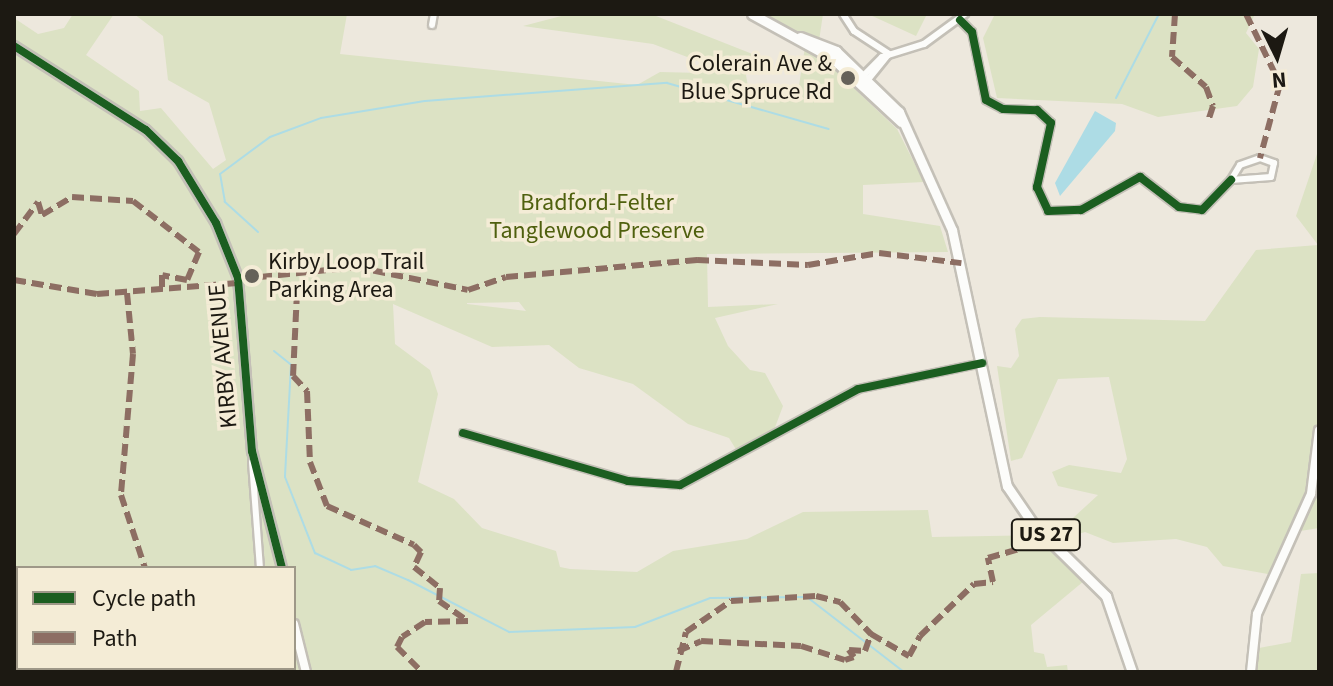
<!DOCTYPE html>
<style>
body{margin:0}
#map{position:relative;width:1333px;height:686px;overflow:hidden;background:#ede8dd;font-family:"Source Sans 3",sans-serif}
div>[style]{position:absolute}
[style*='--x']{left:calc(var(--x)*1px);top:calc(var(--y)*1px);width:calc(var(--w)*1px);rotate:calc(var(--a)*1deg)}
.green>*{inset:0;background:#dce2c4}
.water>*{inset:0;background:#addce5}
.stream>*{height:2px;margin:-1px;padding:0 1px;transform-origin:1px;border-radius:1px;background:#addce5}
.roads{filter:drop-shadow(2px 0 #c4c0b7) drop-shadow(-2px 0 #c4c0b7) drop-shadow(0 2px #c4c0b7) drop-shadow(0 -2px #c4c0b7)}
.street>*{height:6px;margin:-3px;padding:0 3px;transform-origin:3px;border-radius:3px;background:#fcfcfa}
.secondary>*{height:8px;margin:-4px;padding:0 4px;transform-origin:4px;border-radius:4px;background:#fcfcfa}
.primary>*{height:9px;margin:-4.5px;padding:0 4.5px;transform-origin:4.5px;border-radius:4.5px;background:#fcfcfa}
.quiet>*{height:6px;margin-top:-3px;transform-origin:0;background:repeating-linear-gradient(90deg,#8d6e63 0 12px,transparent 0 18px)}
.cycleway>*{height:8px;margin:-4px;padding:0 4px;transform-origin:4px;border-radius:4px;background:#1b5e20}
.dots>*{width:22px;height:22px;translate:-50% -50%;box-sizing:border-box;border:4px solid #f4ecd6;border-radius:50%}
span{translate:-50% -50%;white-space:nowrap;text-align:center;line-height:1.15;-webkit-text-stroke:7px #f4ecd6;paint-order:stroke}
.shield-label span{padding:2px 6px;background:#f4ecd6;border:2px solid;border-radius:6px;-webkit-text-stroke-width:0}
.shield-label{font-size:22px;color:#1c1912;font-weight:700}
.poi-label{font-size:24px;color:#1c1912}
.right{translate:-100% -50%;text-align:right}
.left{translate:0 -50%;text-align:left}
.park-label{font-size:24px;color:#4f600e}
.street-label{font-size:24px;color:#1c1912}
.frame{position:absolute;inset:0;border:16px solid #1c1912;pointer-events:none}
.legend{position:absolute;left:16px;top:566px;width:280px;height:104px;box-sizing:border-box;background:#f4ecd6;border:2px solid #9e9888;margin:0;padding:10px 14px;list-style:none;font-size:24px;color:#1c1912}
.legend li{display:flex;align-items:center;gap:16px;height:40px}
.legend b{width:40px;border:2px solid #9e9888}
.north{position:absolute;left:1237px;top:16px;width:80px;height:80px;-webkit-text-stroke:6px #f4ecd6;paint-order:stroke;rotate:175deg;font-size:22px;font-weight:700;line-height:32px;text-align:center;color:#1c1912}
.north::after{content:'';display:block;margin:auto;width:28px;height:36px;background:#1c1912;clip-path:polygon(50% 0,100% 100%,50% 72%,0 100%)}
</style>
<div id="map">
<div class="green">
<i style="clip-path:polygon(evenodd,73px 14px,114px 14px,86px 55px,139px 91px,140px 111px,161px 108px,213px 169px,226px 160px,209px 103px,168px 80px,163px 36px,134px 14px,347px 14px,340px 54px,637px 85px,660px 72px,702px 73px,703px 63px,653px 44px,523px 26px,569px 14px,651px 14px,755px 55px,746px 75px,750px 98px,797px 98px,805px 47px,820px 56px,897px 129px,924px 182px,863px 185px,863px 214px,940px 226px,948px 252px,707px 254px,708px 307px,778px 304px,715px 318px,728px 346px,750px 370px,765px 373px,783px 406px,774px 430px,737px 451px,729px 438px,688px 424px,633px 384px,579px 368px,549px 345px,492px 347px,393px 304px,395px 344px,430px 370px,438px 394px,418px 482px,454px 499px,482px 528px,556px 551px,560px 567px,570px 569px,637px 572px,673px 551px,747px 539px,803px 512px,928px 510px,932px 537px,1046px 535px,1090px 576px,1031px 625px,1034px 652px,1044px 654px,1047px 667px,1067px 665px,1068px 672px,14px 672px,14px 18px,38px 34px,64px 28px,73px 14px,519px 302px,526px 311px,467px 304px,467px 303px,519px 302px,73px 14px,18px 568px,294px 568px,294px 668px,18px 668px,18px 568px)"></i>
<i style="clip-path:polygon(752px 14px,823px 14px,819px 41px,800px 37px)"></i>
<i style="clip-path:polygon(868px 14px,927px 14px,916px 36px)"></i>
<i style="clip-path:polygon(995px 14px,1255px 14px,1246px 33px,1259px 49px,1253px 87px,1237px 106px,1158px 117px,1122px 104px,997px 98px,983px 38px)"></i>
<i style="clip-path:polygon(1319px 148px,1319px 528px,1294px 532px,1274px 575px,1223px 566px,1207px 547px,1176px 539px,1113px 543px,1085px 532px,1065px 538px,1049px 520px,1073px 518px,1098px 495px,1058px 486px,1052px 472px,1069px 465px,1121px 473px,1127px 459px,1109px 377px,1058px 379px,1022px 458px,1011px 461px,997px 366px,1011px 368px,1019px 356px,1015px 329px,1022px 319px,1040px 317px,1205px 321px,1256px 250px,1318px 245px,1296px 216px)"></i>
<i style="clip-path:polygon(1319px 573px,1319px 672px,1251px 672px,1254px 649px,1291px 642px,1301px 574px)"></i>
</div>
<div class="water">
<i style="clip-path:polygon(1095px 111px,1116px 123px,1115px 131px,1060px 196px,1055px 183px)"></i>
</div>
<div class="stream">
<i style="--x:1116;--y:98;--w:94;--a:-62.9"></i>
<i style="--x:258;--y:232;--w:45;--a:-137.7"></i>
<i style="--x:225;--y:202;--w:28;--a:-100"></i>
<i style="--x:220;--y:174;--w:62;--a:-36.5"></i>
<i style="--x:270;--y:137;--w:54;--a:-20.4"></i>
<i style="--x:321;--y:118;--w:105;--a:-9.3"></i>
<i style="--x:425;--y:101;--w:243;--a:-4.3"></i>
<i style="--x:667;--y:83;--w:168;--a:15.9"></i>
<i style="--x:274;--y:351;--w:22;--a:39"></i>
<i style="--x:291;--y:365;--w:112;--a:93.1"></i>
<i style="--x:285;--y:477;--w:82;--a:68.5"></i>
<i style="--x:315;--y:553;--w:40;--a:25"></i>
<i style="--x:351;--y:570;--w:24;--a:-9"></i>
<i style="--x:375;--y:566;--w:36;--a:23"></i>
<i style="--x:408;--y:580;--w:114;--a:27.2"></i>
<i style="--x:509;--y:632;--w:126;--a:-2.3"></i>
<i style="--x:635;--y:627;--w:80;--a:-21.1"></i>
<i style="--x:710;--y:598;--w:97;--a:-0.6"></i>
<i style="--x:807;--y:597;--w:123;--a:37.7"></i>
</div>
<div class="roads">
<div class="street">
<i style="--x:843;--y:14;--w:20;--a:57"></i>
<i style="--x:854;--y:31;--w:42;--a:33.3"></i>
<i style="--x:960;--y:20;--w:17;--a:45"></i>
<i style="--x:972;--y:32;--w:69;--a:78.4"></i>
<i style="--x:986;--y:100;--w:19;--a:28"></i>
<i style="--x:1003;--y:109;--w:34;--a:2"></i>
<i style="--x:1037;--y:110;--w:19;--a:43"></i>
<i style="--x:1051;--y:123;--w:66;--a:102.3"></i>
<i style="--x:1037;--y:187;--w:26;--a:65"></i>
<i style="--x:1048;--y:211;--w:33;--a:-2"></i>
<i style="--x:1081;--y:210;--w:68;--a:-29.2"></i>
<i style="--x:1140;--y:177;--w:49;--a:37.6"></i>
<i style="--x:1179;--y:207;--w:23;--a:7"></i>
<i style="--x:1202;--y:210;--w:42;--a:-46"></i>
<i style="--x:432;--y:25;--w:11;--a:-80"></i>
<i style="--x:862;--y:77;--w:28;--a:-45"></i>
<i style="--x:882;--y:57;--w:44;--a:-17.2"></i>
<i style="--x:924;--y:44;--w:51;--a:-36.2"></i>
<i style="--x:866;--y:82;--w:36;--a:-51"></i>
<i style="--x:1260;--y:158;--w:15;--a:20"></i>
<i style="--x:1274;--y:163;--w:14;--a:102"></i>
<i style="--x:1271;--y:177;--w:40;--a:175.7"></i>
<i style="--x:1231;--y:180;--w:17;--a:-59"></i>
<i style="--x:1240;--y:165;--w:21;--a:-19"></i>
<i style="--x:463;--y:433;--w:172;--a:16.2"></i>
<i style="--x:628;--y:481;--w:52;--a:4.4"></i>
<i style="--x:680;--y:485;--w:202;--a:-28.3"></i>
<i style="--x:858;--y:389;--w:127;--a:-11.8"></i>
<i style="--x:252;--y:462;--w:106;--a:85.7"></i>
<i style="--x:262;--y:672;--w:4;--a:-76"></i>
</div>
<div class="secondary">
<i style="--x:14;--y:46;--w:156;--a:32.5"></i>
<i style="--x:146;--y:130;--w:45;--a:44.1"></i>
<i style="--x:178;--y:161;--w:73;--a:58.5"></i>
<i style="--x:216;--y:223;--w:59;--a:68.2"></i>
<i style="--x:238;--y:278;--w:174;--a:85.4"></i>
<i style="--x:252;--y:451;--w:121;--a:75.6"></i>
<i style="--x:294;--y:624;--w:49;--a:76"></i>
<i style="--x:1251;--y:672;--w:58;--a:-84.1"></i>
<i style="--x:1257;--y:614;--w:132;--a:-65.8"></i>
<i style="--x:1311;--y:494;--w:64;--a:-82.9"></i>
</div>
<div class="primary">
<i style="--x:752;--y:14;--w:91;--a:28.8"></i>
<i style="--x:832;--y:58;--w:94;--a:42.8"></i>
<i style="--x:800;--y:37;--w:39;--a:21"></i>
<i style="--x:836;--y:51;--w:88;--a:44.1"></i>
<i style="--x:899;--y:112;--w:129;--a:65.8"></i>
<i style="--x:952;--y:230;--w:262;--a:77.9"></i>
<i style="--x:1007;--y:486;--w:46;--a:55.6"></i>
<i style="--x:1033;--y:524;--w:103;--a:44.6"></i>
<i style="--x:1106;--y:596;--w:80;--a:71.1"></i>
</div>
</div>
<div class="quiet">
<i style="--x:1175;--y:14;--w:43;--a:94"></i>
<i style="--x:1172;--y:57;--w:45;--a:41.4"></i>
<i style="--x:1206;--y:87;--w:20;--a:70"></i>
<i style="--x:1213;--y:106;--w:16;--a:108"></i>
<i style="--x:1246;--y:14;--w:78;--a:64.1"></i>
<i style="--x:1280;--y:84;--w:77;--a:105.1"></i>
<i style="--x:14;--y:234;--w:40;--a:-53"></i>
<i style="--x:38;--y:202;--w:14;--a:73"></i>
<i style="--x:42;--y:215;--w:35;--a:-31"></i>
<i style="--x:72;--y:197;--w:61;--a:3.8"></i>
<i style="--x:133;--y:201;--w:83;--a:37.7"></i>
<i style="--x:199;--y:252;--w:30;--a:113"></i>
<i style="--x:187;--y:280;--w:25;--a:-169"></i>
<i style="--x:162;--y:275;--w:18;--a:90"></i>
<i style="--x:260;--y:277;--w:97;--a:-5.9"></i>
<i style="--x:356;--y:267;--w:114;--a:11.6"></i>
<i style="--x:468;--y:290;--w:40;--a:-18.9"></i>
<i style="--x:506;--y:277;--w:192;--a:-5.1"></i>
<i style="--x:697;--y:260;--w:111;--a:2.6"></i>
<i style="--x:808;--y:265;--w:72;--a:-9.6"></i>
<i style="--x:879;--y:253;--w:83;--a:7"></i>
<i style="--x:14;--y:280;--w:84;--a:9.6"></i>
<i style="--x:97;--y:294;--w:141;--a:-4.5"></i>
<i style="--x:297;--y:292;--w:84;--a:92.7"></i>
<i style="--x:293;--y:376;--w:21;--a:47"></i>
<i style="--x:307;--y:391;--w:71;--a:87.6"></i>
<i style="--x:310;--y:462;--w:47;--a:68.9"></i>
<i style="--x:327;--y:506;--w:95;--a:24.1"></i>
<i style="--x:414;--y:545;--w:10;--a:45"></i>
<i style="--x:421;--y:552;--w:17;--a:115"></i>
<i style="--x:414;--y:567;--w:33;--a:39"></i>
<i style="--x:440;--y:588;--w:13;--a:94"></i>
<i style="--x:439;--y:601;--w:35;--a:35"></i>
<i style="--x:468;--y:621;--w:43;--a:178.7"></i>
<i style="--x:425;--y:622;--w:27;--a:147"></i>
<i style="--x:402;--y:637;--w:11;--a:117"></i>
<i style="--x:397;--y:647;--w:35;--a:45"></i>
<i style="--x:127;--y:293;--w:61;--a:84.4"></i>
<i style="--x:133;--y:354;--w:142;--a:94.9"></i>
<i style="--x:121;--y:495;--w:77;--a:71.8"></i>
<i style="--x:678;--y:651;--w:25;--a:-23"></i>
<i style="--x:701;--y:641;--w:100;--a:2.9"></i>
<i style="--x:801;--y:646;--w:46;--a:17.7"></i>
<i style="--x:845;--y:660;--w:9;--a:-18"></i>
<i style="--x:854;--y:657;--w:9;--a:-126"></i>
<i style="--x:849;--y:650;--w:16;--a:4"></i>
<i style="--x:865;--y:651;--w:18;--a:-71"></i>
<i style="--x:149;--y:672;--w:4;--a:-90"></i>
<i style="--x:676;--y:672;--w:41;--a:-76"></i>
<i style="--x:686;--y:632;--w:55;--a:-34.6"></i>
<i style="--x:731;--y:601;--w:85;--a:-3.4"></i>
<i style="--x:816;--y:596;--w:25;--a:14"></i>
<i style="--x:840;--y:602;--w:45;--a:45.9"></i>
<i style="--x:871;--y:634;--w:44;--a:30.1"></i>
<i style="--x:909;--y:656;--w:23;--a:-61"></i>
<i style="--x:920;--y:636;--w:75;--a:-43.9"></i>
<i style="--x:974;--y:584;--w:19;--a:-6"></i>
<i style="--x:993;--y:582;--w:25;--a:-102"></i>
<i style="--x:988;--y:558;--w:57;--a:-16.2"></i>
</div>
<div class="cycleway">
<i style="--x:960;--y:20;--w:17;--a:45"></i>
<i style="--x:972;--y:32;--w:69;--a:78.4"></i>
<i style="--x:986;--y:100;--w:19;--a:28"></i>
<i style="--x:1003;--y:109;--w:34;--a:2"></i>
<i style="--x:1037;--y:110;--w:19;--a:43"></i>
<i style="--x:1051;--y:123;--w:66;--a:102.3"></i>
<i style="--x:1037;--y:187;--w:26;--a:65"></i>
<i style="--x:1048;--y:211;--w:33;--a:-2"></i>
<i style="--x:1081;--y:210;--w:68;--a:-29.2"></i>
<i style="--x:1140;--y:177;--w:49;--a:37.6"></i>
<i style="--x:1179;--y:207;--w:23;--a:7"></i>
<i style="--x:1202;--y:210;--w:42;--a:-46"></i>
<i style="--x:14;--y:46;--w:156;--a:32.5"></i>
<i style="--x:146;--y:130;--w:45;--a:44.1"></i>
<i style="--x:178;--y:161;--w:73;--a:58.5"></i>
<i style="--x:216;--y:223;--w:59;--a:68.2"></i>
<i style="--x:238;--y:278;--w:174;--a:85.4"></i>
<i style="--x:252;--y:451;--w:121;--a:75.6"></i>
<i style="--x:463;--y:433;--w:172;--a:16.2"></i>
<i style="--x:628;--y:481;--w:52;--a:4.4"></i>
<i style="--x:680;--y:485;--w:202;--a:-28.3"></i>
<i style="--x:858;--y:389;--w:127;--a:-11.8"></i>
</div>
<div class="dots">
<i style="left:848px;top:78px;background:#656159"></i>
<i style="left:252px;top:276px;background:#656159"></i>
</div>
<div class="shield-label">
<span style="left:1046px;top:535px">US 27</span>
</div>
<div class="poi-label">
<span class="right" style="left:832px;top:78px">Colerain Ave &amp;<br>Blue Spruce Rd</span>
<span class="left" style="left:268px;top:276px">Kirby Loop Trail<br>Parking Area</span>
</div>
<div class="park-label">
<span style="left:597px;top:217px">Bradford-Felter<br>Tanglewood Preserve</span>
</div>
<div class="street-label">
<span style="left:223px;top:356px;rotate:-95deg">KIRBY AVENUE</span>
</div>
<div class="frame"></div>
<ul class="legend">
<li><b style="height:10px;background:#1b5e20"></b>Cycle path</li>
<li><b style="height:10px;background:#8d6e63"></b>Path</li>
</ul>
<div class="north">N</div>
</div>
